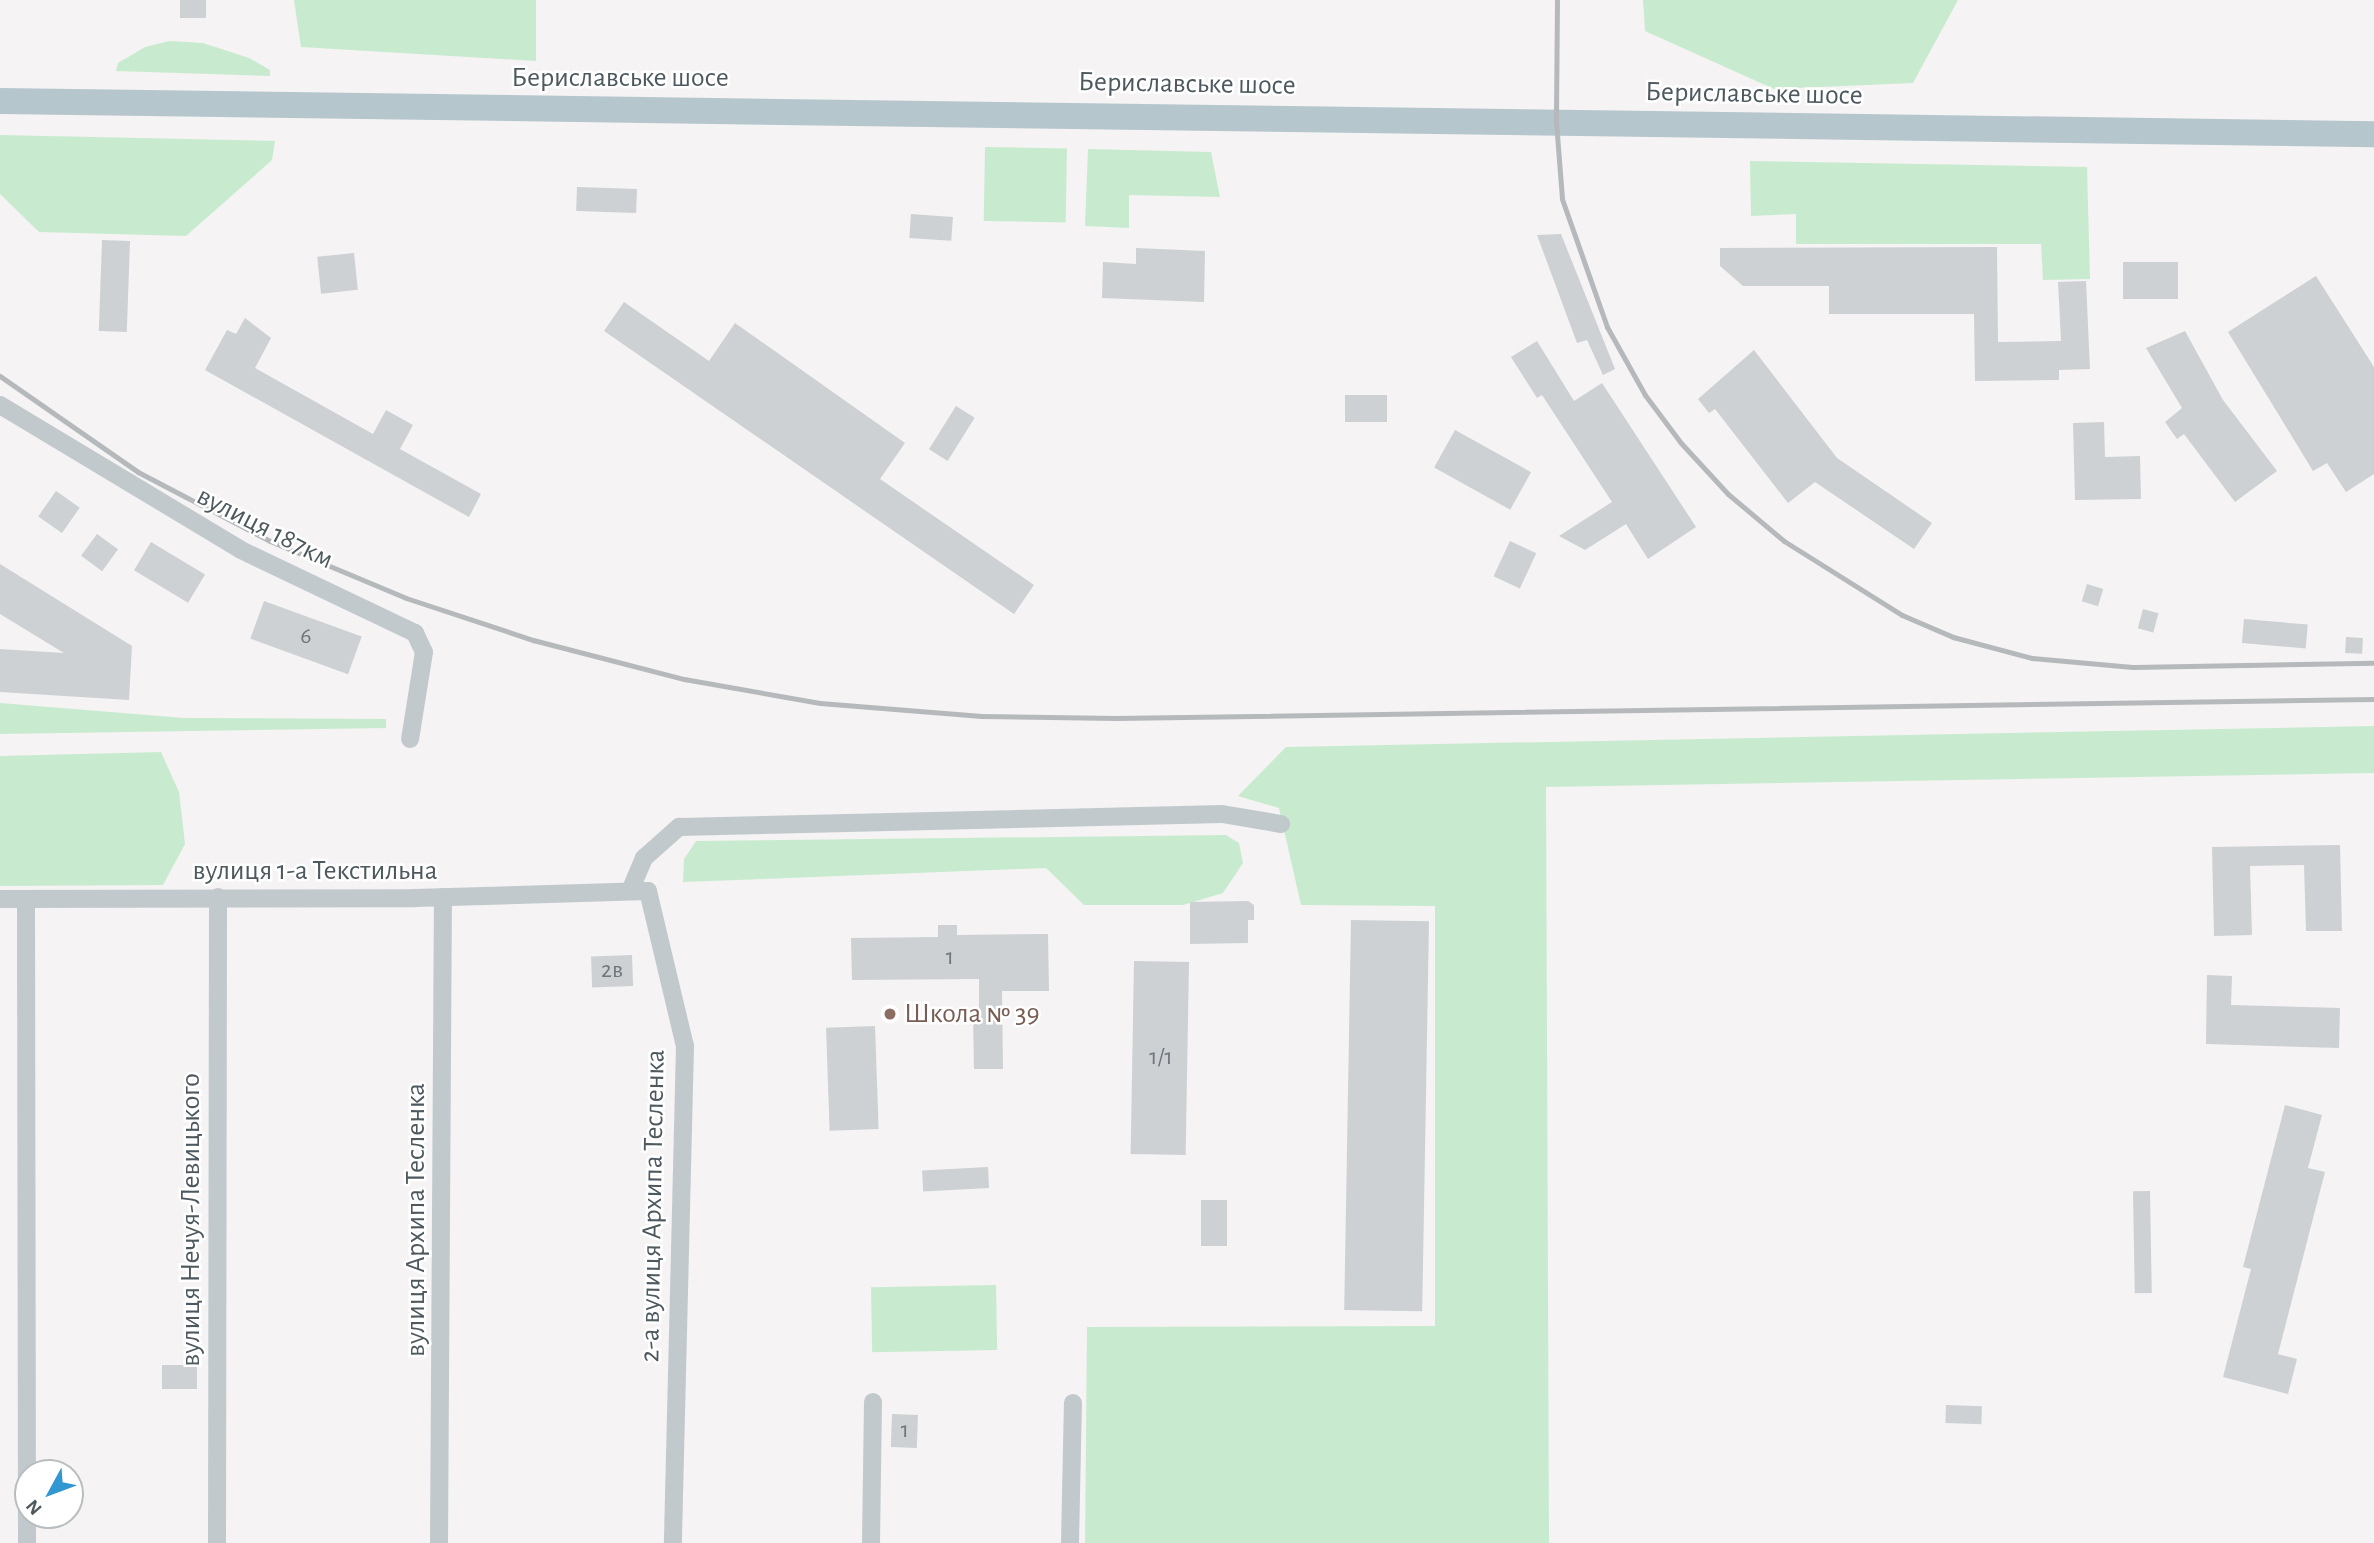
<!DOCTYPE html>
<meta charset="utf-8">
<style>
body{margin:0}
#map{position:relative;width:2374px;height:1543px;overflow:hidden;background:#f5f3f3;font-family:"Alegreya Sans",sans-serif}
div>[style]{position:absolute}
[style*='--x']{left:calc(var(--x)*1px);top:calc(var(--y)*1px);width:calc(var(--w)*1px);rotate:calc(var(--a)*1deg)}
.green>*{inset:0;background:#c8ebcf;transform-origin:0 0}
.building>*{inset:0;background:#cdd1d4;transform-origin:0 0}
.minor>*{height:18px;margin:-9px;padding:0 9px;transform-origin:9px;border-radius:9px;background:#c1c9cd}
.primary>*{height:26px;margin:-13px;padding:0 13px;transform-origin:13px;border-radius:13px;background:#b6c6cd}
.rail>*{height:5px;margin:-2.5px;padding:0 2.5px;transform-origin:2.5px;border-radius:2.5px;background:#b6b9bc}
.dots>*{width:19px;height:19px;translate:-50% -50%;box-sizing:border-box;border:4px solid #fff;border-radius:50%}
span{translate:-50% -50%;white-space:nowrap;text-align:center;line-height:1.15;-webkit-text-stroke:5px #fff;paint-order:stroke}
.number-label{font-size:24px;color:#6d777c}
.number-label span{-webkit-text-stroke-width:0}
.street-label{font-size:28px;color:#4d595e}
.education-label{font-size:28px;color:#785e54}
.left{translate:0 -50%;text-align:left}
.north{position:absolute;left:14px;top:1459px;width:70px;height:70px;box-sizing:border-box;background:#fff;border:2px solid #b8bdbf;border-radius:50%;rotate:229deg;font-size:19px;font-weight:700;line-height:28px;text-align:center;color:#4d595e}
.north::after{content:'';display:block;margin:auto;width:24px;height:32px;background:#3296d0;clip-path:polygon(50% 0,100% 100%,50% 72%,0 100%)}
</style>
<div id="map">
<div class="green">
<i style="clip-path:polygon(294px 0,536px 0,536px 61px,301px 47px)"></i>
<i style="clip-path:polygon(1643px 0,1958px 0,1913px 83px,1774px 89px,1645px 31px)"></i>
<i style="clip-path:polygon(169px 41px,203px 43px,249px 58px,270px 70px,270px 76px,116px 71px,118px 63px,145px 47px)"></i>
<i style="clip-path:polygon(0 135px,275px 141px,272px 160px,186px 236px,39px 232px,0 194px)"></i>
<i style="left:985px;top:147px;width:82px;height:74px;rotate:1deg"></i>
<i style="clip-path:polygon(1088px 149px,1211px 152px,1220px 197px,1129px 195px,1129px 228px,1085px 226px)"></i>
<i style="clip-path:polygon(1750px 161px,2087px 167px,2090px 279px,2043px 280px,2041px 244px,1796px 244px,1796px 214px,1751px 216px)"></i>
<i style="clip-path:polygon(0 703px,184px 718px,386px 719px,386px 728px,0 734px)"></i>
<i style="clip-path:polygon(2374px 726px,2374px 773px,1546px 787px,1549px 1543px,1085px 1543px,1087px 1327px,1435px 1326px,1435px 906px,1301px 905px,1279px 808px,1238px 796px,1286px 747px)"></i>
<i style="clip-path:polygon(161px 752px,179px 792px,185px 844px,163px 885px,0 886px,0 756px)"></i>
<i style="clip-path:polygon(1226px 835px,1239px 843px,1243px 863px,1223px 893px,1183px 905px,1084px 905px,1046px 868px,683px 882px,684px 859px,696px 841px)"></i>
<i style="left:996px;top:1285px;width:65px;height:125px;rotate:89deg"></i>
</div>
<div class="building">
<i style="left:180px;top:0;width:26px;height:18px"></i>
<i style="left:577px;top:187px;width:60px;height:24px;rotate:2deg"></i>
<i style="left:911px;top:214px;width:42px;height:24px;rotate:4deg"></i>
<i style="clip-path:polygon(1561px 234px,1615px 369px,1603px 375px,1587px 340px,1577px 343px,1537px 235px)"></i>
<i style="left:102px;top:240px;width:28px;height:91px;rotate:2deg"></i>
<i style="clip-path:polygon(1997px 247px,1998px 342px,2061px 341px,2058px 282px,2086px 281px,2090px 369px,2059px 370px,2059px 380px,1975px 381px,1974px 314px,1829px 314px,1829px 286px,1743px 286px,1720px 266px,1720px 248px)"></i>
<i style="clip-path:polygon(1136px 248px,1205px 251px,1204px 302px,1102px 298px,1103px 262px,1136px 264px)"></i>
<i style="left:354px;top:253px;width:37px;height:37px;rotate:84deg"></i>
<i style="left:2123px;top:262px;width:55px;height:37px"></i>
<i style="clip-path:polygon(2316px 276px,2374px 367px,2374px 474px,2346px 492px,2327px 463px,2313px 471px,2228px 332px)"></i>
<i style="clip-path:polygon(624px 302px,709px 361px,735px 323px,905px 443px,880px 479px,1034px 585px,1014px 614px,604px 331px)"></i>
<i style="clip-path:polygon(245px 318px,271px 338px,255px 368px,373px 434px,386px 410px,413px 425px,400px 449px,481px 494px,469px 517px,205px 370px,227px 330px,236px 334px)"></i>
<i style="clip-path:polygon(2185px 331px,2223px 400px,2277px 471px,2235px 502px,2184px 434px,2177px 439px,2165px 422px,2182px 408px,2146px 348px)"></i>
<i style="clip-path:polygon(1537px 341px,1574px 401px,1602px 383px,1696px 527px,1648px 559px,1626px 524px,1585px 550px,1559px 536px,1612px 502px,1542px 395px,1537px 398px,1511px 357px)"></i>
<i style="clip-path:polygon(1754px 350px,1837px 458px,1932px 523px,1914px 549px,1815px 482px,1788px 503px,1715px 409px,1709px 413px,1698px 399px)"></i>
<i style="left:1345px;top:395px;width:42px;height:27px"></i>
<i style="left:956px;top:406px;width:22px;height:51px;rotate:32deg"></i>
<i style="clip-path:polygon(2104px 422px,2105px 457px,2140px 456px,2141px 499px,2075px 500px,2073px 423px)"></i>
<i style="left:1455px;top:430px;width:87px;height:43px;rotate:29deg"></i>
<i style="left:56px;top:491px;width:29px;height:31px;rotate:35deg"></i>
<i style="left:97px;top:534px;width:26px;height:27px;rotate:36deg"></i>
<i style="left:1510px;top:541px;width:29px;height:39px;rotate:25deg"></i>
<i style="left:151px;top:542px;width:63px;height:33px;rotate:31deg"></i>
<i style="clip-path:polygon(0 564px,132px 646px,129px 700px,0 692px,0 649px,64px 653px,0 614px)"></i>
<i style="left:2087px;top:584px;width:17px;height:18px;rotate:17deg"></i>
<i style="left:264px;top:601px;width:104px;height:40px;rotate:20deg"></i>
<i style="left:2143px;top:609px;width:16px;height:20px;rotate:15deg"></i>
<i style="left:2244px;top:619px;width:64px;height:24px;rotate:5deg"></i>
<i style="left:2346px;top:637px;width:17px;height:16px;rotate:3deg"></i>
<i style="clip-path:polygon(2340px 845px,2342px 931px,2306px 931px,2304px 865px,2250px 866px,2252px 935px,2214px 936px,2212px 847px)"></i>
<i style="clip-path:polygon(1248px 901px,1254px 905px,1254px 920px,1248px 920px,1248px 943px,1190px 944px,1190px 902px)"></i>
<i style="left:1351px;top:920px;width:78px;height:390px;rotate:1deg"></i>
<i style="clip-path:polygon(938px 925px,957px 925px,957px 935px,1048px 934px,1049px 991px,1002px 991px,1003px 1069px,974px 1069px,973px 1014px,979px 1014px,979px 979px,852px 980px,851px 938px,938px 937px)"></i>
<i style="left:632px;top:955px;width:31px;height:41px;rotate:88deg"></i>
<i style="left:1134px;top:961px;width:55px;height:193px;rotate:1deg"></i>
<i style="clip-path:polygon(2207px 975px,2232px 976px,2231px 1005px,2340px 1008px,2339px 1048px,2206px 1044px)"></i>
<i style="left:875px;top:1026px;width:103px;height:49px;rotate:88deg"></i>
<i style="clip-path:polygon(2285px 1105px,2322px 1115px,2308px 1168px,2325px 1172px,2278px 1354px,2297px 1359px,2288px 1394px,2223px 1377px,2251px 1269px,2243px 1267px)"></i>
<i style="left:988px;top:1167px;width:21px;height:66px;rotate:87deg"></i>
<i style="left:2150px;top:1191px;width:102px;height:17px;rotate:89deg"></i>
<i style="left:1201px;top:1200px;width:26px;height:46px"></i>
<i style="left:162px;top:1365px;width:35px;height:24px"></i>
<i style="left:1946px;top:1405px;width:36px;height:18px;rotate:2deg"></i>
<i style="left:892px;top:1414px;width:26px;height:33px;rotate:2deg"></i>
</div>
<div class="minor">
<i style="--x:0;--y:405;--w:281;--a:31"></i>
<i style="--x:241;--y:550;--w:193;--a:25.5"></i>
<i style="--x:415;--y:633;--w:21;--a:65"></i>
<i style="--x:424;--y:652;--w:88;--a:99.1"></i>
<i style="--x:630;--y:891;--w:36;--a:-67"></i>
<i style="--x:644;--y:858;--w:47;--a:-41.5"></i>
<i style="--x:679;--y:827;--w:543;--a:-1.37"></i>
<i style="--x:1222;--y:814;--w:60;--a:9.6"></i>
<i style="--x:0;--y:899;--w:415;--a:-0.1"></i>
<i style="--x:415;--y:898;--w:233;--a:-1.7"></i>
<i style="--x:648;--y:891;--w:159;--a:76.6"></i>
<i style="--x:685;--y:1046;--w:497;--a:91.4"></i>
<i style="--x:26;--y:900;--w:643;--a:89.91"></i>
<i style="--x:217;--y:1543;--w:646;--a:-89.91"></i>
<i style="--x:439;--y:1543;--w:646;--a:-89.65"></i>
<i style="--x:871;--y:1543;--w:141;--a:-89.2"></i>
<i style="--x:1070;--y:1543;--w:140;--a:-88.8"></i>
</div>
<div class="primary">
<i style="--x:0;--y:101;--w:2374;--a:0.8"></i>
</div>
<div class="rail">
<i style="--x:1557;--y:0;--w:122;--a:90.5"></i>
<i style="--x:1556;--y:122;--w:77;--a:85.5"></i>
<i style="--x:1562;--y:199;--w:136;--a:70.6"></i>
<i style="--x:1607;--y:327;--w:78;--a:60.8"></i>
<i style="--x:1645;--y:395;--w:60;--a:53.1"></i>
<i style="--x:1681;--y:443;--w:69;--a:47.3"></i>
<i style="--x:1728;--y:494;--w:73;--a:40"></i>
<i style="--x:1784;--y:541;--w:139;--a:32.1"></i>
<i style="--x:1902;--y:615;--w:56;--a:23.3"></i>
<i style="--x:1953;--y:637;--w:82;--a:14.9"></i>
<i style="--x:2032;--y:658;--w:101;--a:5.1"></i>
<i style="--x:2133;--y:667;--w:241;--a:-1"></i>
<i style="--x:0;--y:376;--w:168;--a:34.8"></i>
<i style="--x:138;--y:472;--w:149;--a:27.6"></i>
<i style="--x:270;--y:541;--w:147;--a:22.7"></i>
<i style="--x:406;--y:598;--w:134;--a:18.3"></i>
<i style="--x:533;--y:640;--w:156;--a:14.5"></i>
<i style="--x:684;--y:679;--w:138;--a:10"></i>
<i style="--x:820;--y:703;--w:162;--a:4.6"></i>
<i style="--x:981;--y:716;--w:135;--a:0.8"></i>
<i style="--x:1116;--y:718;--w:1258;--a:-0.87"></i>
</div>
<div class="dots">
<i style="left:890px;top:1014px;background:#8d6e63"></i>
</div>
<div class="number-label">
<span style="left:306px;top:637px">6</span>
<span style="left:950px;top:958px">1</span>
<span style="left:612px;top:971px">2в</span>
<span style="left:1161px;top:1058px">1/1</span>
<span style="left:905px;top:1431px">1</span>
</div>
<div class="street-label">
<span style="left:620px;top:78px">Бериславське шосе</span>
<span style="left:1187px;top:84px;rotate:1deg">Бериславське шосе</span>
<span style="left:1754px;top:94px;rotate:1deg">Бериславське шосе</span>
<span style="left:265px;top:528px;rotate:27deg">вулиця 187км</span>
<span style="left:315px;top:871px">вулиця 1-а Текстильна</span>
<span style="left:653px;top:1206px;rotate:-89deg">2-а вулиця Архипа Тесленка</span>
<span style="left:191px;top:1220px;rotate:-90deg">вулиця Нечуя-Левицького</span>
<span style="left:416px;top:1220px;rotate:-90deg">вулиця Архипа Тесленка</span>
</div>
<div class="education-label">
<span class="left" style="left:904px;top:1014px">Школа № 39</span>
</div>
<div class="north">N</div>
</div>
